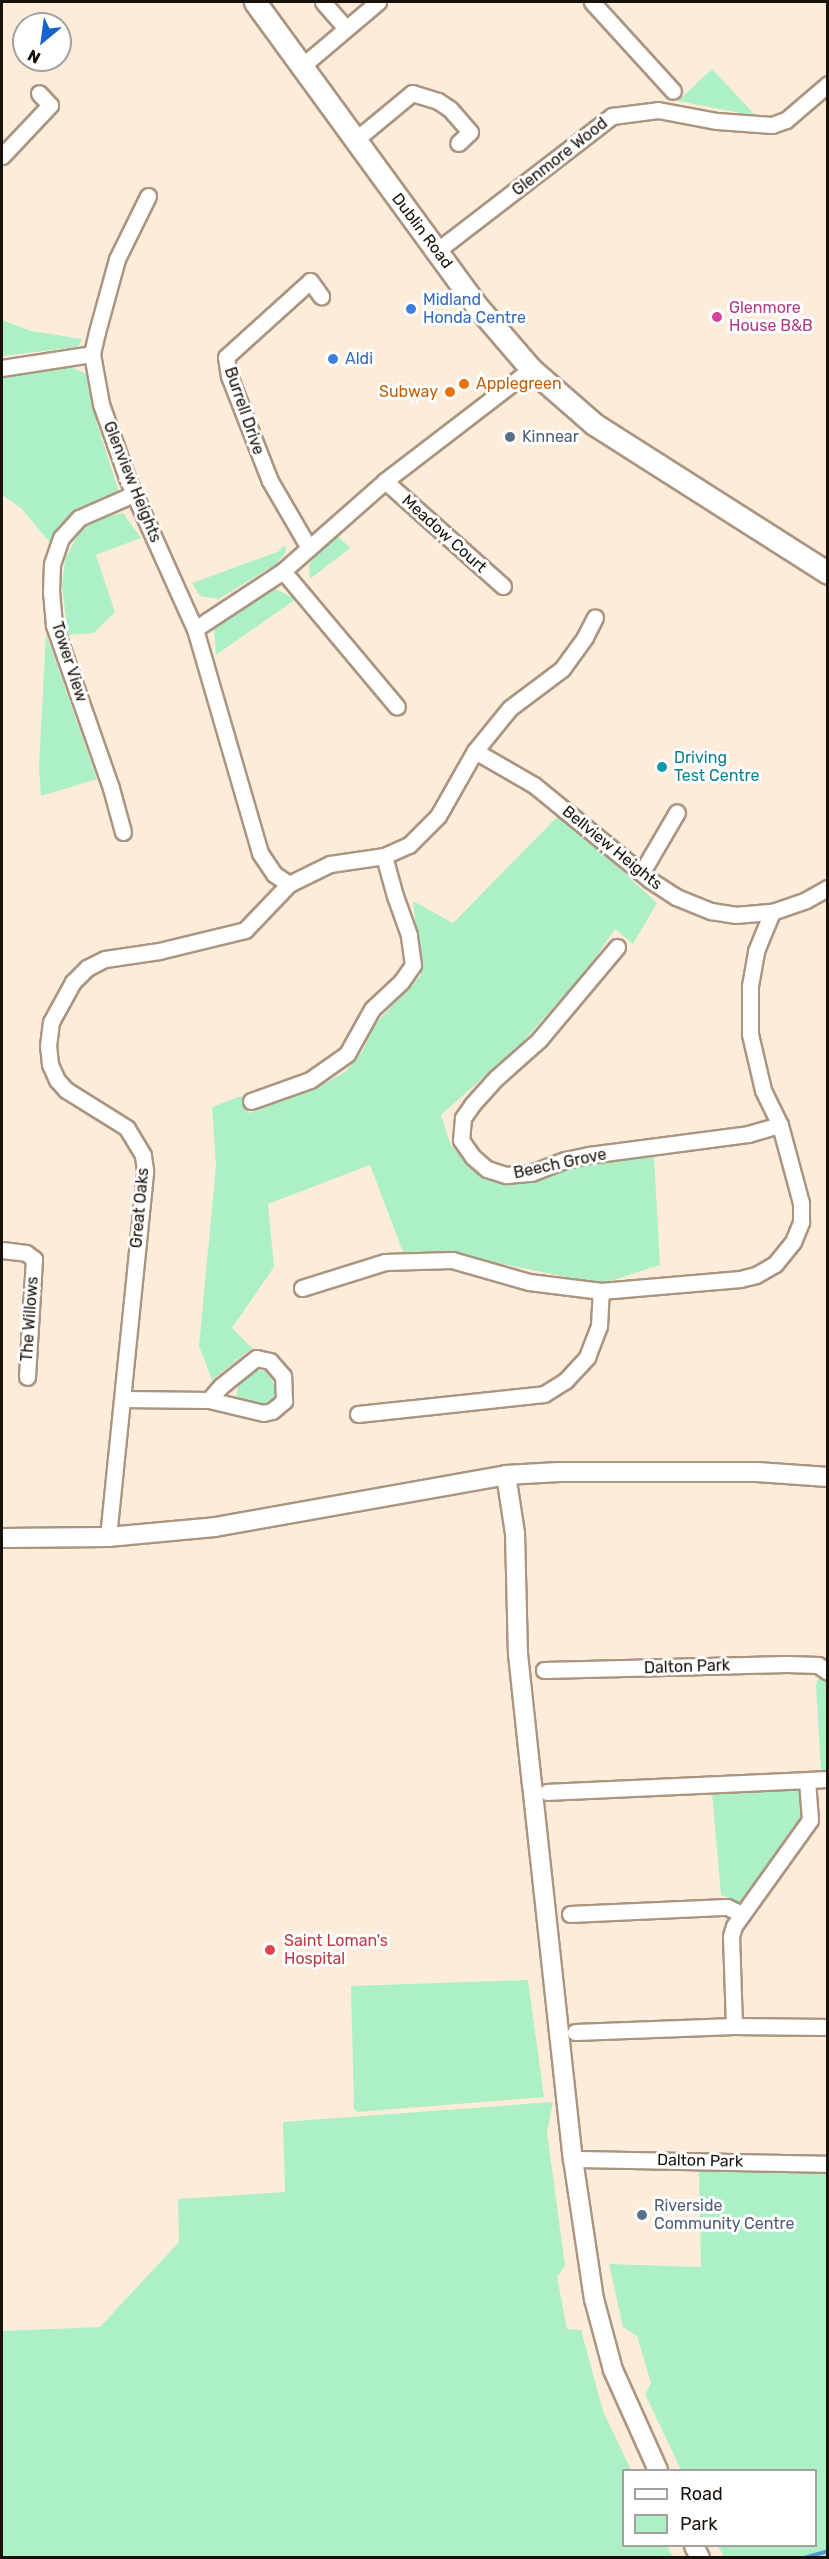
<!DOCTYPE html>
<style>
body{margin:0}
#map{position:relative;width:829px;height:2559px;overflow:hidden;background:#fdecd9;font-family:Rubik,sans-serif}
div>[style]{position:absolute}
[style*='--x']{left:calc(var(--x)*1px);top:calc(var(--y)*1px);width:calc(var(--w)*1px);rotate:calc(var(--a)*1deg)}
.green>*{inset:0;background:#adf0c6}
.stream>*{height:4px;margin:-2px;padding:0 2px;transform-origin:2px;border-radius:2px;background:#5699d9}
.roads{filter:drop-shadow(2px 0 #aa9680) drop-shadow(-2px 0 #aa9680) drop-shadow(0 2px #aa9680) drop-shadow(0 -2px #aa9680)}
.minor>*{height:15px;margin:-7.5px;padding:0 7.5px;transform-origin:7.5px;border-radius:7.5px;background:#fff}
.tertiary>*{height:18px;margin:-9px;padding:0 9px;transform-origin:9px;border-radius:9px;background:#fff}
.secondary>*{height:21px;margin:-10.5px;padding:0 10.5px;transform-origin:10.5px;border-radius:10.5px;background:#fff}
.dots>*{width:16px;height:16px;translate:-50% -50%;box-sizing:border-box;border:3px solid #fff;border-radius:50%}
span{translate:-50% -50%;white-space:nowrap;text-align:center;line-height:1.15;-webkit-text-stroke:6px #fff;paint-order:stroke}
.street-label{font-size:16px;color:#19120a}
.shop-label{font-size:16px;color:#366cbe}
.left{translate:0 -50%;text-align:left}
.hotel-label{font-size:16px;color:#b23c85}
.food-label{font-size:16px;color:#c56008}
.right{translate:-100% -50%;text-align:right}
.service-label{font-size:16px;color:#4e5e75}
.culture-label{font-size:16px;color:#0d838f}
.health-label{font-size:16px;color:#be3a42}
.frame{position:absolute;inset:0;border:3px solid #19120a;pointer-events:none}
.legend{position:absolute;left:622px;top:2469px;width:195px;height:78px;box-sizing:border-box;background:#fff;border:2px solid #a3a09d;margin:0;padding:8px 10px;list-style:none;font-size:18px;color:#19120a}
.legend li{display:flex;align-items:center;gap:12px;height:30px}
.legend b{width:30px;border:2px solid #a3a09d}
.north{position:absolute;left:12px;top:12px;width:60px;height:60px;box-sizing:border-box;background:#fff;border:2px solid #a3a09d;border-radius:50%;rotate:209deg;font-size:16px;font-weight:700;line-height:24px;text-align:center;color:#19120a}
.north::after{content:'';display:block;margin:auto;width:21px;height:27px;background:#1763ce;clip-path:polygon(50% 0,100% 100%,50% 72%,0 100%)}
</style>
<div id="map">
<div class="green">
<i style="clip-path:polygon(712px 69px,756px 116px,678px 101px)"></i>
<i style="clip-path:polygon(2px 320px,31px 331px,82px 339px,78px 347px,2px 356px)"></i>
<i style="clip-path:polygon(70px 367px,87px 374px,97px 424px,120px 495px,68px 517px,51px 544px,21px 508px,2px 495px,2px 376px)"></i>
<i style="clip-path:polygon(123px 513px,141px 538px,96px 555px,115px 612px,94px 633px,68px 635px,62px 587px,65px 559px,79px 533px,98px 518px)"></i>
<i style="clip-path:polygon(337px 535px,350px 548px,310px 579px,309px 565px,319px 551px)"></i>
<i style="clip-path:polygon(285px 545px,286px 552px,276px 564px,219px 599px,200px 596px,192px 583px,277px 552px)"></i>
<i style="clip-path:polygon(275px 589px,296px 599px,216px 655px,214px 628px)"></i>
<i style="clip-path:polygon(46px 634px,97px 779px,41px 796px,39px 767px)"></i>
<i style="clip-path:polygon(560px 814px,657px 903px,633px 944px,615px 929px,589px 967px,520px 1045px,441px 1115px,451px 1146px,483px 1175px,511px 1183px,591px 1162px,654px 1157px,660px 1265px,601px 1284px,454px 1254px,403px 1252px,370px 1165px,268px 1204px,274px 1267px,232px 1328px,252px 1348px,212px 1380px,199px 1346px,216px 1165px,212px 1107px,241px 1096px,249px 1113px,313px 1090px,345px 1072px,362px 1052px,375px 1024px,421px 975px,413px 901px,453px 923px)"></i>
<i style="clip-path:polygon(253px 1370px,266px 1371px,277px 1388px,269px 1407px,240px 1404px,236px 1398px,238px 1386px)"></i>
<i style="clip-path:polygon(827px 1655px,827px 1771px,821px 1771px,816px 1685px)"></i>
<i style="clip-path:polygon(801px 1788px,803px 1819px,741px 1903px,721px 1895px,712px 1793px)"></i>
<i style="clip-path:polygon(528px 1980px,544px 2097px,358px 2112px,354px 2109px,351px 1986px)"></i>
<i style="clip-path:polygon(553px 2102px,547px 2132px,565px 2266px,557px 2277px,567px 2329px,581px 2330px,603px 2411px,631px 2470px,624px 2470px,624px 2546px,667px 2546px,673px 2557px,2px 2557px,2px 2331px,100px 2327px,179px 2242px,178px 2199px,285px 2192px,283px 2122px)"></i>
<i style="clip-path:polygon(699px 2171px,827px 2174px,827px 2557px,724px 2557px,718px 2546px,816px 2546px,816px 2470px,681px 2470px,645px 2394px,651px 2383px,637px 2336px,623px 2327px,609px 2264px,701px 2267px)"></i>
</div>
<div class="stream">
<i style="--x:804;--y:2558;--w:25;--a:-16"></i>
</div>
<div class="roads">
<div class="minor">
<i style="--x:323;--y:2;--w:35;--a:49"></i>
<i style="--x:592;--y:2;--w:120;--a:47.7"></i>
<i style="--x:301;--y:67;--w:101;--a:-40.2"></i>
<i style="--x:354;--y:141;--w:75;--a:-39.6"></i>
<i style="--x:412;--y:93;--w:27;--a:17"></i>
<i style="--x:438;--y:101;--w:14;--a:34"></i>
<i style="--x:450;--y:109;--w:30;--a:49"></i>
<i style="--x:470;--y:132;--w:16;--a:137"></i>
<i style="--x:2;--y:156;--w:70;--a:-46.7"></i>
<i style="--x:50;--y:105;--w:16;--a:-133"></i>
<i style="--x:148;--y:196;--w:70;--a:116.2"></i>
<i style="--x:117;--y:259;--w:76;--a:105.3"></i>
<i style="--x:97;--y:332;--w:23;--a:103"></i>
<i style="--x:92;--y:354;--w:51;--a:79.8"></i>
<i style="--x:101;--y:404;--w:78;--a:70.6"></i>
<i style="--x:127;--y:478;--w:166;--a:65.8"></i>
<i style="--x:195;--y:629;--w:233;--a:73.8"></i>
<i style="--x:260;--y:853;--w:25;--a:56"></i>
<i style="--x:274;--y:874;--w:18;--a:34"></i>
<i style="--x:438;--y:250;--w:220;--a:-37.6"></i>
<i style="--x:612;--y:116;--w:46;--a:-7.4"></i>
<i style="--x:658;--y:110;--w:60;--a:10.6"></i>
<i style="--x:717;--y:121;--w:55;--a:4.2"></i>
<i style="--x:772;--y:125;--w:15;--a:-20"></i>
<i style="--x:786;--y:120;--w:55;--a:-40.6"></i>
<i style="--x:2;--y:368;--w:91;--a:-8.8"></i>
<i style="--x:385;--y:481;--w:158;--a:41.7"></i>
<i style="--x:309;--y:548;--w:78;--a:-120.2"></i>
<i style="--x:270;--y:481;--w:113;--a:-111.3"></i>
<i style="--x:229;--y:376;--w:19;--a:-99"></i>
<i style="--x:226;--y:357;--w:113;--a:-42.1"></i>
<i style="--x:310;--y:281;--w:19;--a:54"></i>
<i style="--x:283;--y:571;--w:177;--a:50"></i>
<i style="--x:195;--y:629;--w:105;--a:-33.4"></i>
<i style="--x:283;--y:571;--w:136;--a:-41.4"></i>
<i style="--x:385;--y:481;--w:184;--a:-37.5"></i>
<i style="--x:475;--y:751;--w:55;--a:-50.9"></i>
<i style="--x:510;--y:708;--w:65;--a:-36.9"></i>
<i style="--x:562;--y:669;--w:39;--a:-54"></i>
<i style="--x:585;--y:637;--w:22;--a:-63"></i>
<i style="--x:123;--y:832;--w:46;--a:-105.3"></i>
<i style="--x:111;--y:788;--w:173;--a:-109.3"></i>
<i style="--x:54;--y:625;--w:33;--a:-95"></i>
<i style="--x:51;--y:592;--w:28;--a:-88"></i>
<i style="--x:52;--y:564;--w:28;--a:-71"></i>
<i style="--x:61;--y:538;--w:27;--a:-48"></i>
<i style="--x:79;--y:518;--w:60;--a:-23.6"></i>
<i style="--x:642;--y:872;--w:69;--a:-59.7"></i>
<i style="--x:617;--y:947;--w:121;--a:130"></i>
<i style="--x:539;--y:1040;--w:57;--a:138.5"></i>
<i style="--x:496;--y:1078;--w:36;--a:132"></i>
<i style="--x:472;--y:1105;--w:16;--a:125"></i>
<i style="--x:463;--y:1118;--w:22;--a:95"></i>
<i style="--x:461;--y:1140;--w:21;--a:55"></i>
<i style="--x:473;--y:1157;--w:18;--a:41"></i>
<i style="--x:487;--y:1169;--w:20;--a:18"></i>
<i style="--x:506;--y:1175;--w:25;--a:-5"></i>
<i style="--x:531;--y:1173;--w:36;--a:-21"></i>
<i style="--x:565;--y:1160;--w:25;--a:-12"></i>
<i style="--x:589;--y:1155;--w:160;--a:-7.5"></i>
<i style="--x:748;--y:1134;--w:33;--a:-16"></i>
<i style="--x:251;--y:1101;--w:63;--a:-19.6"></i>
<i style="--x:310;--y:1080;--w:45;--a:-35.1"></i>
<i style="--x:347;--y:1054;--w:51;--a:-60.9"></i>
<i style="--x:372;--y:1009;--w:40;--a:-43"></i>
<i style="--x:401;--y:982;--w:21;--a:-55"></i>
<i style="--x:413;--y:965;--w:30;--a:-98"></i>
<i style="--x:409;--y:935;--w:41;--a:-109.7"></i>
<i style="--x:395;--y:896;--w:41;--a:-105.4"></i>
<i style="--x:2;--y:1250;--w:24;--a:7"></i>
<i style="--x:26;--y:1253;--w:10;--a:37"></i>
<i style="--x:34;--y:1259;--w:118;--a:93.4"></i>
<i style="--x:302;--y:1288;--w:87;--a:-17.4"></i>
<i style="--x:385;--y:1262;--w:67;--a:-1.7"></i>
<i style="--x:452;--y:1260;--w:80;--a:15.9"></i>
<i style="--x:529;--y:1282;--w:73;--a:7.1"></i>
<i style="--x:601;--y:1291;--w:140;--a:-4.9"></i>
<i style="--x:740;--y:1279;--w:16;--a:-14"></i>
<i style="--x:756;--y:1275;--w:22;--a:-30"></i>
<i style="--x:775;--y:1264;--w:28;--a:-51"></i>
<i style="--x:793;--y:1242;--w:22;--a:-68"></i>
<i style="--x:801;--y:1222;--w:19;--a:-90"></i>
<i style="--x:801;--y:1203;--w:81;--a:-105.1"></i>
<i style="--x:780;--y:1125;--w:39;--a:-116"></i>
<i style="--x:763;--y:1090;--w:57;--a:-103.1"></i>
<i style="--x:750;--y:1034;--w:48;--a:-90"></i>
<i style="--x:750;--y:986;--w:36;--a:-80"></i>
<i style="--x:756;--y:951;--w:42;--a:-67.7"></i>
<i style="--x:123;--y:1399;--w:86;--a:0.7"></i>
<i style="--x:209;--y:1400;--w:56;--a:13.5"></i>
<i style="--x:263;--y:1413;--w:9;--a:-13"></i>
<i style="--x:272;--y:1411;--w:16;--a:-40"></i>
<i style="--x:284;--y:1401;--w:25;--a:-92"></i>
<i style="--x:283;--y:1376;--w:20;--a:-131"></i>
<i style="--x:270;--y:1361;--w:14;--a:-168"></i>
<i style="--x:256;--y:1358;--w:45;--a:141.3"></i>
<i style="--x:221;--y:1386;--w:18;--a:131"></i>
<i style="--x:358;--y:1414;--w:187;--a:-6.1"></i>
<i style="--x:544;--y:1394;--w:25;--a:-32"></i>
<i style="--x:565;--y:1381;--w:33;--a:-47"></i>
<i style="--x:587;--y:1357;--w:33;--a:-69"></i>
<i style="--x:599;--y:1326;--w:35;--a:-87"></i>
<i style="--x:108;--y:1537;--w:369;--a:-84.2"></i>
<i style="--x:145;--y:1170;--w:15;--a:-98"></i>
<i style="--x:143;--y:1155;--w:31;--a:-121"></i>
<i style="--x:127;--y:1128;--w:72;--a:-148.1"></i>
<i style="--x:66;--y:1090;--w:13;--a:-132"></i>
<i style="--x:57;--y:1080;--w:17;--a:-114"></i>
<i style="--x:50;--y:1064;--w:18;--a:-96"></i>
<i style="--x:48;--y:1046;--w:24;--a:-83"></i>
<i style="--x:51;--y:1022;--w:46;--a:-61.2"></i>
<i style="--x:73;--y:982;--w:20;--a:-45"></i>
<i style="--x:87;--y:968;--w:20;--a:-27"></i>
<i style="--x:105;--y:959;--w:55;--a:-8.4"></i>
<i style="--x:159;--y:951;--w:89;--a:-13.7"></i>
<i style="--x:245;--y:930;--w:64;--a:-46.3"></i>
<i style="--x:289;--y:884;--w:46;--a:-26"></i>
<i style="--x:330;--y:864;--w:55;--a:-8.4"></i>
<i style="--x:384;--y:856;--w:27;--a:-24"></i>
<i style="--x:409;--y:845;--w:41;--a:-45"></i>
<i style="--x:438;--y:816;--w:75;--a:-60.4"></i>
<i style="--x:475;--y:751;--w:68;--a:30"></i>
<i style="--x:534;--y:785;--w:150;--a:39.3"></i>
<i style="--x:650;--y:880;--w:31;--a:33"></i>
<i style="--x:676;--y:897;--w:38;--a:22"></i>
<i style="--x:711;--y:911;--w:24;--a:9"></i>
<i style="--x:735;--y:915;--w:37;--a:-5"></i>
<i style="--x:772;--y:912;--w:36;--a:-19"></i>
<i style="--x:806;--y:900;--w:25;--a:-29"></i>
<i style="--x:544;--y:1670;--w:243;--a:-1.4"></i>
<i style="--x:787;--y:1664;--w:31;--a:2"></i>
<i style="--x:818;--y:1665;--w:12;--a:35"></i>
<i style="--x:547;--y:1792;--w:260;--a:-2.6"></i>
<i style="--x:570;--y:1914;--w:157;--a:-2.6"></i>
<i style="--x:727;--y:1907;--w:17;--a:25"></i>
<i style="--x:734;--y:2026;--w:90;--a:-91.9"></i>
<i style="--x:731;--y:1936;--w:10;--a:-73"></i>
<i style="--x:734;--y:1926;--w:130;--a:-54.4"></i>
<i style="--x:810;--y:1820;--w:40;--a:-94.3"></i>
<i style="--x:807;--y:1780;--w:21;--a:-3"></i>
<i style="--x:575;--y:2032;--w:159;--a:-2.2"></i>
<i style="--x:734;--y:2026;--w:94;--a:0.6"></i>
<i style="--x:573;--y:2159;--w:255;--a:1.1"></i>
</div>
<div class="tertiary">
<i style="--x:506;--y:1475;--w:59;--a:81.2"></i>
<i style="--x:515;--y:1533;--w:121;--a:88.6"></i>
<i style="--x:518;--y:1654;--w:131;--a:83.9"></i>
<i style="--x:532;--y:1784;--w:377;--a:83.8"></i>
<i style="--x:573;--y:2159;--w:142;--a:81.5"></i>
<i style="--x:594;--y:2299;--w:73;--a:75"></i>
<i style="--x:613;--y:2370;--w:110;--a:65.8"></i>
<i style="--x:2;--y:1538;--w:106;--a:-0.5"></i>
<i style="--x:108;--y:1537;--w:107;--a:-5.3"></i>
<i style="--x:215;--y:1527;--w:296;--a:-10.1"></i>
<i style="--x:506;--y:1475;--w:53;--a:-3.2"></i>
<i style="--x:559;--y:1472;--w:198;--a:0"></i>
<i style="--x:757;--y:1472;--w:71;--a:4"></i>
<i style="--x:694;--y:2546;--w:13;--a:63"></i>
</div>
<div class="secondary">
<i style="--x:255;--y:2;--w:375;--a:53.9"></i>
<i style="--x:476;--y:305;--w:84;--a:49.3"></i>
<i style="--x:531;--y:369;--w:84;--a:41.1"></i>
<i style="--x:594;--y:424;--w:277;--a:32.5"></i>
</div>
</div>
<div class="dots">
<i style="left:411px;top:309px;background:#3f7fe0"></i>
<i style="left:717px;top:317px;background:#d1479c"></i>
<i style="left:333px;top:359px;background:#3f7fe0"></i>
<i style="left:464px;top:384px;background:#e8710a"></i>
<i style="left:450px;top:392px;background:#e8710a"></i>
<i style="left:510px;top:437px;background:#5c6f8a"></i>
<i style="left:662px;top:767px;background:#0f9aa8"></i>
<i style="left:270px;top:1950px;background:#e0444e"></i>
<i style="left:642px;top:2215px;background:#5c6f8a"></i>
</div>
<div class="street-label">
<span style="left:560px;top:157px;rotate:-38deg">Glenmore Wood</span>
<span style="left:422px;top:231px;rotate:53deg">Dublin Road</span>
<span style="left:244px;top:411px;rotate:71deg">Burrell Drive</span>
<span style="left:132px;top:482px;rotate:68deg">Glenview Heights</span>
<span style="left:444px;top:534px;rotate:42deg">Meadow Court</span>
<span style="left:69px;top:662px;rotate:72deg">Tower View</span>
<span style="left:612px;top:848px;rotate:39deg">Bellview Heights</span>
<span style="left:560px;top:1164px;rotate:-12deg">Beech Grove</span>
<span style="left:140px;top:1208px;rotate:-85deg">Great Oaks</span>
<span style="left:30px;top:1319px;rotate:-86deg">The Willows</span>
<span style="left:687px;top:1667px;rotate:-2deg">Dalton Park</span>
<span style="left:700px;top:2161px;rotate:1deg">Dalton Park</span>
</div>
<div class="shop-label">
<span class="left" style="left:423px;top:309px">Midland<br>Honda Centre</span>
<span class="left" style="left:345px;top:359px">Aldi</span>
</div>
<div class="hotel-label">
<span class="left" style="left:729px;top:317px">Glenmore<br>House B&amp;B</span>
</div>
<div class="food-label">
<span class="left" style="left:476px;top:384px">Applegreen</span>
<span class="right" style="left:438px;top:392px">Subway</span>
</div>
<div class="service-label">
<span class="left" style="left:522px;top:437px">Kinnear</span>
<span class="left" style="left:654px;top:2215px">Riverside<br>Community Centre</span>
</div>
<div class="culture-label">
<span class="left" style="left:674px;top:767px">Driving<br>Test Centre</span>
</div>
<div class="health-label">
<span class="left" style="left:284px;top:1950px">Saint Loman's<br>Hospital</span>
</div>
<div class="frame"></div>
<ul class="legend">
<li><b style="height:8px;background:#fff"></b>Road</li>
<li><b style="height:16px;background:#adf0c6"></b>Park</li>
</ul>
<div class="north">N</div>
</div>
